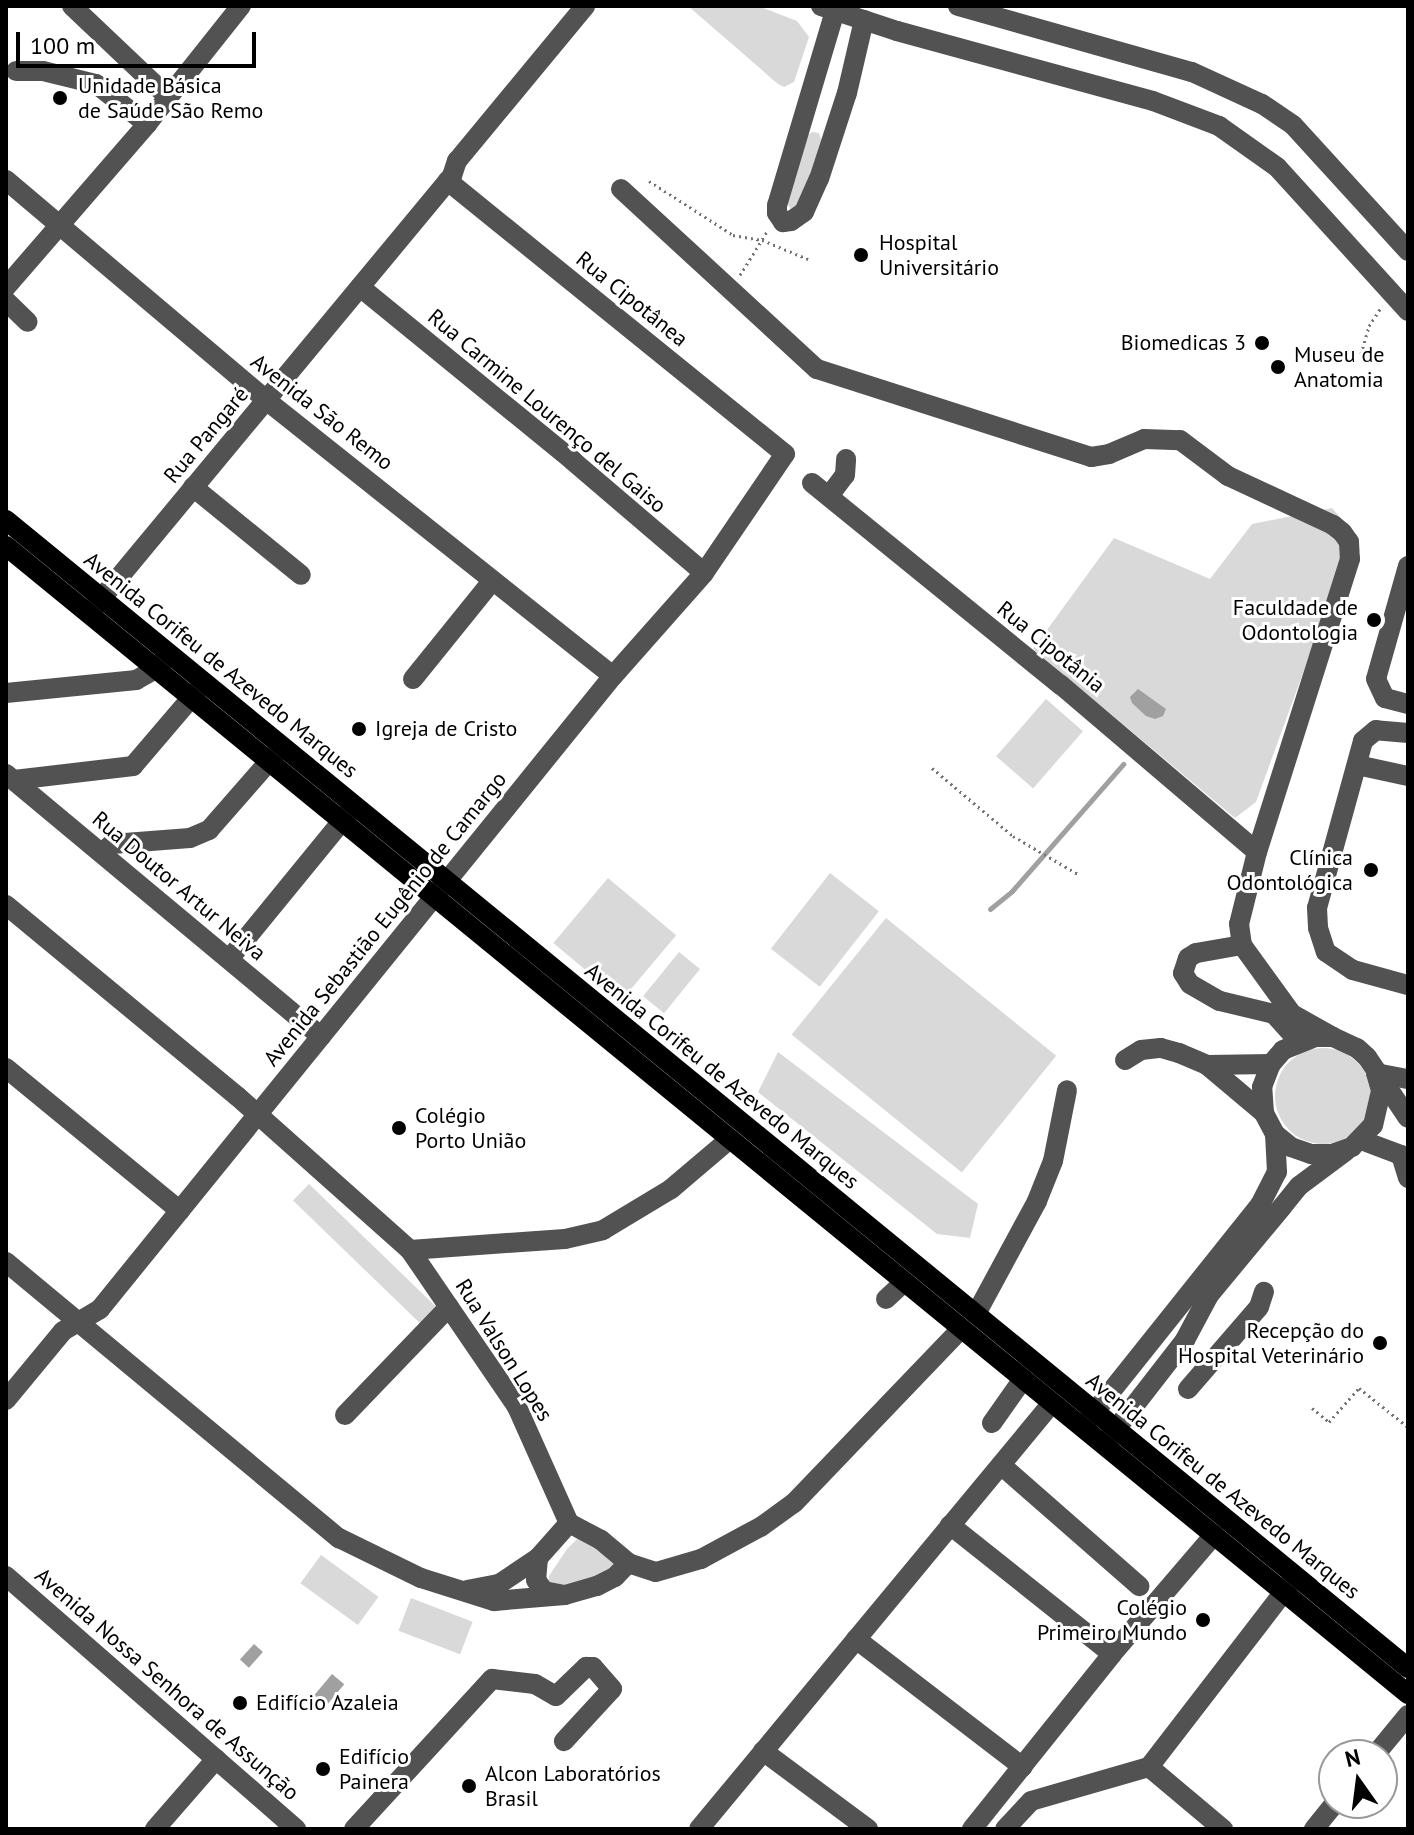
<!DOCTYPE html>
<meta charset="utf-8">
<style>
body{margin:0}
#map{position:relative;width:1414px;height:1835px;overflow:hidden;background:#fff;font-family:"PT Sans",sans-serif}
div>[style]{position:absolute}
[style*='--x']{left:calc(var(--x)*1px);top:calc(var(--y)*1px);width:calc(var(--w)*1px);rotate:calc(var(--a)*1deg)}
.green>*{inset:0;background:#d9d9d9;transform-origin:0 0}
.round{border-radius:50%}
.water>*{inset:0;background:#a0a0a0;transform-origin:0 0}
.stream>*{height:5px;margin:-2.5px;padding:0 2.5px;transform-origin:2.5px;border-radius:2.5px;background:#a0a0a0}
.path>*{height:3px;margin-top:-1.5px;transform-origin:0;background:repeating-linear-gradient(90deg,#747474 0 2px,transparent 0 6px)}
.minor>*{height:20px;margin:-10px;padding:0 10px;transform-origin:10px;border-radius:10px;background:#525252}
.major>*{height:20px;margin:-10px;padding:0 10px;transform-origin:10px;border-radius:10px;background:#000}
.dots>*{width:22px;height:22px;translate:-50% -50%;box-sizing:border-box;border:4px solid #fff;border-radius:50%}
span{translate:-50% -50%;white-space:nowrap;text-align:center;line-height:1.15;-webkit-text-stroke:6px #fff;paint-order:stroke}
.poi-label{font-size:22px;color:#000}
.left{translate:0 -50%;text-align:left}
.right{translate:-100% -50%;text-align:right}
.street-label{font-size:22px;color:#000}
.frame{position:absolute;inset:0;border:8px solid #000;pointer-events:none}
.north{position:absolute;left:1318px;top:1739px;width:80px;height:80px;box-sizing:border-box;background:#fff;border:2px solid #999;border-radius:50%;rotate:346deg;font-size:22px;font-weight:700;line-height:32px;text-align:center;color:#000}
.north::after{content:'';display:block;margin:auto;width:28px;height:36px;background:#000;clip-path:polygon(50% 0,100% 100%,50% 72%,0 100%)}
.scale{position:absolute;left:16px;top:32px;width:240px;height:36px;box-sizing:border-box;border:4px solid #000;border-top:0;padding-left:10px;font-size:24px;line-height:28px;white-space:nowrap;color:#000;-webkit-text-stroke:6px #fff;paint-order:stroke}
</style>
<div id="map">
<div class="green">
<i style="clip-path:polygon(688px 6px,758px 6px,797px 21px,809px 37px,794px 82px,784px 87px,778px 84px)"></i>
<i style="clip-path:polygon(812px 132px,819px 133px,821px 139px,804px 205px,791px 209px,787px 204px,807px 136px)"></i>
<i style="clip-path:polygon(1332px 508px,1354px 533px,1256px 802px,1235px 818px,1033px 649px,1114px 538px,1210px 579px,1252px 524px)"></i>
<i style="left:1046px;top:699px;width:49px;height:76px;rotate:41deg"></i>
<i style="left:830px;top:873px;width:62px;height:96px;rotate:38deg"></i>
<i style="left:608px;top:878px;width:89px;height:85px;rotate:40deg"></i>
<i style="left:886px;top:918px;width:219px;height:150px;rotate:39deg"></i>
<i style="left:679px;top:952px;width:27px;height:57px;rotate:39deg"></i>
<i class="round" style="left:1275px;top:1048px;width:96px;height:96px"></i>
<i style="clip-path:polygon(778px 1052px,978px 1204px,970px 1238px,937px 1234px,758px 1092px)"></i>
<i style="left:309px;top:1184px;width:196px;height:23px;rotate:44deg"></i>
<i style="clip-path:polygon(586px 1538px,621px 1566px,570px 1586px,549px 1582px,549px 1576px,567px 1549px,577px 1539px)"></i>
<i style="left:321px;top:1555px;width:71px;height:35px;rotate:36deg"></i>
<i style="left:411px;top:1598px;width:66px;height:35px;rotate:21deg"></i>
</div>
<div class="water">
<i style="clip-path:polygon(1138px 689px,1166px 709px,1163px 716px,1155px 719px,1146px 716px,1132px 703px,1130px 697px)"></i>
<i style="left:254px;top:1644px;width:12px;height:21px;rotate:42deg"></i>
<i style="left:332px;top:1674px;width:16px;height:28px;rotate:40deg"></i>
</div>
<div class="stream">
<i style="--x:990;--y:909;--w:28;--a:-39"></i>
<i style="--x:1012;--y:891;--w:169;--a:-48.8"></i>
</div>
<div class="path">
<i style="--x:649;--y:181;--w:100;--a:32.7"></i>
<i style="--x:733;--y:235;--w:29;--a:10"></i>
<i style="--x:762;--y:240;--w:50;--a:22.4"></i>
<i style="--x:740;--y:275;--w:53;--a:-58.1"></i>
<i style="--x:1361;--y:354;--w:29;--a:-74"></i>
<i style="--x:1369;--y:326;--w:24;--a:-57"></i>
<i style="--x:932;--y:768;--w:106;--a:40"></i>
<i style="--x:1013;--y:836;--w:75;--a:30.3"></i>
<i style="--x:1312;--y:1408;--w:22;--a:39"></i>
<i style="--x:1329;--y:1422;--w:45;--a:-48.6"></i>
<i style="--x:1359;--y:1388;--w:63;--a:38.5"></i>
</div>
<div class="minor">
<i style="--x:72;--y:6;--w:132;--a:43.5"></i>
<i style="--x:821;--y:6;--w:80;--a:18.2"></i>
<i style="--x:897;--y:31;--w:265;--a:15.3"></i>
<i style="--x:1153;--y:101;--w:71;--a:20.7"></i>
<i style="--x:1219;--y:126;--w:71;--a:35.3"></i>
<i style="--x:1277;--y:167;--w:195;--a:47.7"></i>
<i style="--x:958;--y:6;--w:243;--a:15.8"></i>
<i style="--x:1192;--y:72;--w:77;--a:24.6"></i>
<i style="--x:1262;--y:104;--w:37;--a:34"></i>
<i style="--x:1293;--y:125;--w:171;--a:47.6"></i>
<i style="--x:835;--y:11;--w:202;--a:106.6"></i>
<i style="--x:777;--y:205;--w:8;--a:90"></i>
<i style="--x:777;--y:213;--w:11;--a:56"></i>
<i style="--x:783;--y:222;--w:8;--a:-7"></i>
<i style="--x:791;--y:221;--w:16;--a:-35"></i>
<i style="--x:804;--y:212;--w:36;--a:-66"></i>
<i style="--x:819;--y:179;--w:90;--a:-72"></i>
<i style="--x:847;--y:93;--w:75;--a:-76.9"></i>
<i style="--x:16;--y:71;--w:27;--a:0"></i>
<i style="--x:43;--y:71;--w:55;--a:13.8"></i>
<i style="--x:96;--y:84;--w:65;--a:38.1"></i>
<i style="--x:6;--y:180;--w:341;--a:40.2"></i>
<i style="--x:266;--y:400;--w:443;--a:38.5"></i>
<i style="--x:621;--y:189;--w:266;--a:42.6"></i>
<i style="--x:817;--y:369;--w:288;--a:17.8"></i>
<i style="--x:1091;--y:457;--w:18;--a:-9"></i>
<i style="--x:1109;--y:454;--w:38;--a:-23"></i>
<i style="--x:1144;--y:439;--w:36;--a:2"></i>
<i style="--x:1180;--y:440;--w:60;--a:36.9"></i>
<i style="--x:1228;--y:476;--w:116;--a:25"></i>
<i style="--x:1333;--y:525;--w:11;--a:38"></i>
<i style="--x:1342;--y:532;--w:12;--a:55"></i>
<i style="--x:1349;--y:542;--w:17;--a:87"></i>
<i style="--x:1350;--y:559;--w:307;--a:107.6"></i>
<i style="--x:1257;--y:852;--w:74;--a:104"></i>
<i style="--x:1239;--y:924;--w:21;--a:82"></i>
<i style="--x:1242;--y:945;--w:85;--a:54.1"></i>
<i style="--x:1292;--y:1014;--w:47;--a:29.3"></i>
<i style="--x:6;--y:287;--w:216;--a:-49.1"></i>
<i style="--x:147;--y:124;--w:151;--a:-51.5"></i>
<i style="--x:360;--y:287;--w:275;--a:39.2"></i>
<i style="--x:573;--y:461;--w:172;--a:40.5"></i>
<i style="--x:6;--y:301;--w:30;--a:44"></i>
<i style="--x:812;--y:483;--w:321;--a:39.1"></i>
<i style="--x:1061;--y:685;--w:257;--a:40.4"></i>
<i style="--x:193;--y:487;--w:139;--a:39.2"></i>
<i style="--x:829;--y:496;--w:26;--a:-53"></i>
<i style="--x:845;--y:475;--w:16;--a:-86"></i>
<i style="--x:1408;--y:566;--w:117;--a:105.8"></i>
<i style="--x:1376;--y:679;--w:21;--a:65"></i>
<i style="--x:1385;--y:698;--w:24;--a:15"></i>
<i style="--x:91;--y:611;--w:565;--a:-50.31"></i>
<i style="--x:452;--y:176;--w:16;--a:-72"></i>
<i style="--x:457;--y:161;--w:201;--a:-50.4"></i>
<i style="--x:413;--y:679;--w:126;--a:-51.1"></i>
<i style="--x:6;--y:693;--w:131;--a:-5.7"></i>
<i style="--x:136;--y:680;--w:23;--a:-29"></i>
<i style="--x:156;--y:669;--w:15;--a:-48"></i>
<i style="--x:1408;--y:733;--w:32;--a:-175"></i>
<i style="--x:1376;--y:730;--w:17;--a:140"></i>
<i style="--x:1363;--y:741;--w:173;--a:105.4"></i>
<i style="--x:1317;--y:908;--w:20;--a:87"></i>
<i style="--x:1318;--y:928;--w:25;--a:72"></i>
<i style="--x:1326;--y:952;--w:32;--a:34"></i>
<i style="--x:1353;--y:970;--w:57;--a:15.3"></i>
<i style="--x:1357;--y:765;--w:52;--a:12.2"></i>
<i style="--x:6;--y:774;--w:410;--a:39.8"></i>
<i style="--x:14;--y:780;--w:120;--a:-6.7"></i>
<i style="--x:133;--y:766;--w:108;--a:-49.5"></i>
<i style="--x:102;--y:853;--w:13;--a:-42"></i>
<i style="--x:112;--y:844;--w:78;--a:-4.4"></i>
<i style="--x:190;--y:838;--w:21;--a:-23"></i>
<i style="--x:209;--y:830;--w:108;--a:-48.8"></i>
<i style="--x:6;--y:905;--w:300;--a:39.6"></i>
<i style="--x:237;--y:1096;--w:232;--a:41.7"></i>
<i style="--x:410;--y:1250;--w:190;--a:55.7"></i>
<i style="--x:517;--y:1407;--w:127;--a:65.9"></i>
<i style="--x:1242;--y:945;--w:47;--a:170.1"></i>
<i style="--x:1196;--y:953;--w:9;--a:148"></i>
<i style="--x:1188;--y:958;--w:16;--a:108"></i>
<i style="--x:1183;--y:973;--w:13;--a:58"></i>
<i style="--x:1190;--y:984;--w:34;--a:30"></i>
<i style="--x:1220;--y:1001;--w:56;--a:13.5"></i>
<i style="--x:1274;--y:1014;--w:36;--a:48"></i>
<i style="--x:230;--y:958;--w:191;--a:-50.7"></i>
<i style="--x:1125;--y:1060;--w:19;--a:-32"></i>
<i style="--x:1141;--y:1050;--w:20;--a:-6"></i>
<i style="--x:1161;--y:1048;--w:19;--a:16"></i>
<i style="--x:1179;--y:1053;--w:30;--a:23"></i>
<i style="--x:1207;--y:1065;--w:75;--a:40.1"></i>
<i style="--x:1207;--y:1065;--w:64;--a:-0.9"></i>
<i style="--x:6;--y:1068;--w:225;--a:39.4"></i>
<i style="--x:1376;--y:1073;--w:19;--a:74"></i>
<i style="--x:1381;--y:1091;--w:35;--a:103"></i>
<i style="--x:1373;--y:1125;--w:30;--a:134"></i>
<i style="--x:1352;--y:1147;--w:21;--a:161"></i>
<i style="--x:1332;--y:1154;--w:21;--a:180"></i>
<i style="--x:1311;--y:1154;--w:21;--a:-161"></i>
<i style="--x:1291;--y:1147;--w:21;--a:-141"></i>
<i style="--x:1275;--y:1134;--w:24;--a:-118"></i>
<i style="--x:1264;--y:1113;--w:26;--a:-94"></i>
<i style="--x:1262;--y:1087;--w:25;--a:-69"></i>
<i style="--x:1271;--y:1064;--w:18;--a:-49"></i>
<i style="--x:1283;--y:1050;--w:35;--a:-22"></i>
<i style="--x:1316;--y:1037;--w:17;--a:0"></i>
<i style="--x:1333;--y:1037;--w:26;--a:25"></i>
<i style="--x:1357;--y:1048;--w:13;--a:42"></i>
<i style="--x:1367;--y:1057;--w:73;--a:56.1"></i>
<i style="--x:1376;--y:1073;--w:33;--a:11"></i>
<i style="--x:1361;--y:1140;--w:43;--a:20.6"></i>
<i style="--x:1401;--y:1155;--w:24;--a:73"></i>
<i style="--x:410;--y:1250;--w:155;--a:-4.1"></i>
<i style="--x:565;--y:1239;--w:39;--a:-13"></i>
<i style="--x:603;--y:1230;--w:79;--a:-31.1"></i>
<i style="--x:671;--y:1189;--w:77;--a:-40.3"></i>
<i style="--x:6;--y:1262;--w:433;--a:39.7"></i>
<i style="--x:339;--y:1538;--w:91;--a:26"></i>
<i style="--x:421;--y:1578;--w:77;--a:17.5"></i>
<i style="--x:494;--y:1601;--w:71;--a:-4.8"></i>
<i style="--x:886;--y:1299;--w:25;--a:-43"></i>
<i style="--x:976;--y:1314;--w:128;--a:-61.6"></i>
<i style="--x:1037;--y:1201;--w:43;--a:-68.2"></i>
<i style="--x:1053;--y:1161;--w:72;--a:-78.8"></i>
<i style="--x:1188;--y:1389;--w:108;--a:-49.1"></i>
<i style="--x:1259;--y:1307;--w:16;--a:-72"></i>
<i style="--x:6;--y:1400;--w:89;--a:-50.4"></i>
<i style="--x:63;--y:1331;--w:43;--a:-30.7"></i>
<i style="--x:100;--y:1309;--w:815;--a:-50.98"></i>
<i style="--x:613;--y:676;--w:137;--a:-48.5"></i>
<i style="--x:704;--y:573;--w:144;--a:-55.8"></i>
<i style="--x:785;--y:454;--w:434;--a:-141"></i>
<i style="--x:345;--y:1415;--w:150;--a:-46.1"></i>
<i style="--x:992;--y:1423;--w:54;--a:-54.8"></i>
<i style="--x:1085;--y:1424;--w:280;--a:-51.4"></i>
<i style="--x:1260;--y:1205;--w:37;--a:-63"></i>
<i style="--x:1277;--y:1172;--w:38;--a:-93"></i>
<i style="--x:1106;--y:1442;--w:129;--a:-52.2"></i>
<i style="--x:1185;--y:1340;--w:51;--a:-61.9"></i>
<i style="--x:1209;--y:1295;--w:114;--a:-50.3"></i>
<i style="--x:1282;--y:1207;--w:27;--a:-51"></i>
<i style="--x:1299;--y:1186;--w:59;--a:-36.7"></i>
<i style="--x:1001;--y:1465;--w:184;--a:41.2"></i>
<i style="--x:569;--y:1523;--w:36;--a:28"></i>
<i style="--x:601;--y:1540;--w:35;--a:40"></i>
<i style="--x:628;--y:1563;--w:29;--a:18"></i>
<i style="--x:656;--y:1572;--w:47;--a:-16.1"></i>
<i style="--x:701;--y:1559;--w:69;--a:-28.4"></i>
<i style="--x:762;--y:1526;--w:39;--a:-36"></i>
<i style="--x:794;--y:1503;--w:241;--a:-46.2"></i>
<i style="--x:569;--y:1523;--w:47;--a:131.5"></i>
<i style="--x:538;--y:1558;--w:22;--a:95"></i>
<i style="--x:536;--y:1580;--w:14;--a:54"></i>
<i style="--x:544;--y:1591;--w:21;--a:11"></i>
<i style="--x:565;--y:1595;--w:33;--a:-16"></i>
<i style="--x:597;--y:1586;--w:20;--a:-27"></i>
<i style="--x:615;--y:1577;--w:19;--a:-47"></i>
<i style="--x:950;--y:1525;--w:207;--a:38.5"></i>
<i style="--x:6;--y:1576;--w:385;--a:41.1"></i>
<i style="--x:467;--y:1590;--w:33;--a:-11"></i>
<i style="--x:499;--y:1584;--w:47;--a:-33.7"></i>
<i style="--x:856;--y:1639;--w:210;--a:37.5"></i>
<i style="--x:763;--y:1751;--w:131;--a:36.6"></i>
<i style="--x:1375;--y:1755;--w:52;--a:-50.5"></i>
<i style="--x:1149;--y:1767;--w:97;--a:40"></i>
<i style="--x:155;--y:1829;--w:93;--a:-48.9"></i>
<i style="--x:354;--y:1829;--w:204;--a:-47.4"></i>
<i style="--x:492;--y:1679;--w:43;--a:6.6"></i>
<i style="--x:535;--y:1684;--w:24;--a:30"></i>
<i style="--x:556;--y:1696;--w:42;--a:-44"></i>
<i style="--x:586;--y:1667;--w:7;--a:0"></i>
<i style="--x:593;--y:1667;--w:29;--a:49"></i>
<i style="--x:612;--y:1689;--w:71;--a:132.7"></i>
<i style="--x:699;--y:1829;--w:553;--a:-50.35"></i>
<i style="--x:972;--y:1829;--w:224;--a:-51.3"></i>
<i style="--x:1112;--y:1654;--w:157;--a:-49.4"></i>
<i style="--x:1005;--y:1829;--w:38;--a:-47"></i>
<i style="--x:1031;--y:1801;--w:123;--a:-16.1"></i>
<i style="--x:1149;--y:1767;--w:236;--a:-52.4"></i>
<i style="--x:1314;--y:1829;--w:33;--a:-51"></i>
</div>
<div class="major">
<i style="--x:6;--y:520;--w:1812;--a:39.31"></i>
<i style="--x:6;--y:546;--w:1812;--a:39.31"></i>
</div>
<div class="dots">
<i style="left:60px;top:98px;background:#000"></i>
<i style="left:861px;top:255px;background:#000"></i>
<i style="left:1262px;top:343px;background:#000"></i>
<i style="left:1278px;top:367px;background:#000"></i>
<i style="left:1374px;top:620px;background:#000"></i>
<i style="left:359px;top:729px;background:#000"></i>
<i style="left:1371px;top:870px;background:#000"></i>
<i style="left:399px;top:1128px;background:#000"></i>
<i style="left:1380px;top:1343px;background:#000"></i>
<i style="left:1203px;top:1620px;background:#000"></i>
<i style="left:240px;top:1703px;background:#000"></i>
<i style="left:323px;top:1769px;background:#000"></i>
<i style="left:469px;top:1786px;background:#000"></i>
</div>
<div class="poi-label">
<span class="left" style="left:78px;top:98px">Unidade Básica<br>de Saúde São Remo</span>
<span class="left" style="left:879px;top:255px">Hospital<br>Universitário</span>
<span class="right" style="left:1246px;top:343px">Biomedicas 3</span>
<span class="left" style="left:1294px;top:367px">Museu de<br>Anatomia</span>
<span class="right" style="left:1358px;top:620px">Faculdade de<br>Odontologia</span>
<span class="left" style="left:375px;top:729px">Igreja de Cristo</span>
<span class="right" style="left:1353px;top:870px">Clínica<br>Odontológica</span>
<span class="left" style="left:415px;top:1128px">Colégio<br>Porto União</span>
<span class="right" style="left:1364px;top:1343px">Recepção do<br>Hospital Veterinário</span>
<span class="right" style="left:1187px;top:1620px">Colégio<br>Primeiro Mundo</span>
<span class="left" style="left:256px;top:1703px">Edifício Azaleia</span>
<span class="left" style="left:339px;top:1769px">Edifício<br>Painera</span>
<span class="left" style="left:485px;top:1786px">Alcon Laboratórios<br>Brasil</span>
</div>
<div class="street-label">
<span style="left:632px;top:299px;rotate:39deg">Rua Cipotânea</span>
<span style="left:547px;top:411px;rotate:40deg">Rua Carmine Lourenço del Gaiso</span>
<span style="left:322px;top:412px;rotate:38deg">Avenida São Remo</span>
<span style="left:206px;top:435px;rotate:-50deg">Rua Pangaré</span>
<span style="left:1051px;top:647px;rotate:39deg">Rua Cipotânia</span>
<span style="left:221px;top:665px;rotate:39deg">Avenida Corifeu de Azevedo Marques</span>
<span style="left:179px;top:886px;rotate:40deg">Rua Doutor Artur Neiva</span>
<span style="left:385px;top:919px;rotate:-51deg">Avenida Sebastião Eugênio de Camargo</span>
<span style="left:722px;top:1076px;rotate:39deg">Avenida Corifeu de Azevedo Marques</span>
<span style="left:504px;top:1350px;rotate:58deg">Rua Valson Lopes</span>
<span style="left:1223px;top:1486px;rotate:39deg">Avenida Corifeu de Azevedo Marques</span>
<span style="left:167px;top:1684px;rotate:41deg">Avenida Nossa Senhora de Assunção</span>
</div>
<div class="frame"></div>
<div class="north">N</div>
<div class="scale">100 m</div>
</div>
